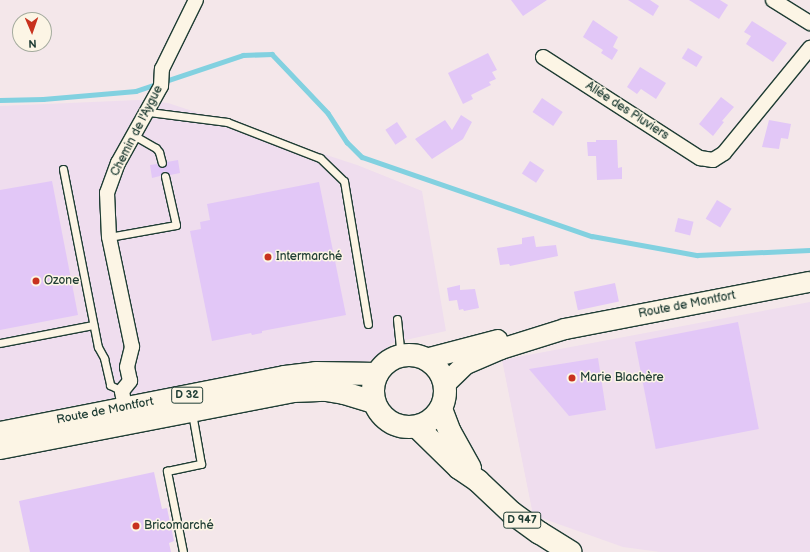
<!DOCTYPE html>
<meta charset="utf-8">
<style>
body{margin:0}
#map{position:relative;width:810px;height:552px;overflow:hidden;background:#f4e7ea;font-family:"Balsamiq Sans",sans-serif}
div>[style]{position:absolute}
[style*='--x']{left:calc(var(--x)*1px);top:calc(var(--y)*1px);width:calc(var(--w)*1px);rotate:calc(var(--a)*1deg)}
.built>*{inset:0;background:#efddee}
.stream>*{height:4.5px;margin:-2.25px;padding:0 2.25px;transform-origin:2.25px;border-radius:2.25px;background:#82d1e0}
.building>*{inset:0;background:#e2c7f7;transform-origin:0 0}
.roads{filter:drop-shadow(1px 0 #1f3d34) drop-shadow(-1px 0 #1f3d34) drop-shadow(0 1px #1f3d34) drop-shadow(0 -1px #1f3d34)}
.lane>*{height:7px;margin:-3.5px;padding:0 3.5px;transform-origin:3.5px;border-radius:3.5px;background:#fcf5e5}
.street>*{height:14px;margin:-7px;padding:0 7px;transform-origin:7px;border-radius:7px;background:#fcf5e5}
.secondary>*{height:20px;margin:-10px;padding:0 10px;transform-origin:10px;border-radius:10px;background:#fcf5e5}
.primary>*{height:22px;margin:-11px;padding:0 11px;transform-origin:11px;border-radius:11px;background:#fcf5e5}
.primary>.ring{margin:-11px;padding:0;box-sizing:content-box;background:none;border:22px solid #fcf5e5;border-radius:50%}
.dots>*{width:11px;height:11px;translate:-50% -50%;box-sizing:border-box;border:2px solid #fcf5e5;border-radius:50%}
span{translate:-50% -50%;white-space:nowrap;text-align:center;line-height:1.15;-webkit-text-stroke:3px #fcf5e5;paint-order:stroke}
.shield-label span{padding:1px 3px;background:#fcf5e5;border:1px solid;border-radius:3px;-webkit-text-stroke-width:0}
.shield-label{font-size:11px;color:#1f3d34;font-weight:700}
.street-label{font-size:12px;color:#1f3d34}
.poi-label{font-size:12px;color:#1f3d34}
.left{translate:0 -50%;text-align:left}
.north{position:absolute;left:12px;top:12px;width:40px;height:40px;box-sizing:border-box;background:#fcf5e5;border:1px solid #a4ab9e;border-radius:50%;rotate:178deg;font-size:11px;font-weight:700;line-height:16px;text-align:center;color:#1f3d34}
.north::after{content:'';display:block;margin:auto;width:14px;height:18px;background:#c8321e;clip-path:polygon(50% 0,100% 100%,50% 72%,0 100%)}
</style>
<div id="map">
<div class="built">
<i style="clip-path:polygon(138px 100px,168px 103px,357px 165px,422px 191px,446px 331px,392px 343px,378px 357px,361px 364px,305px 365px,98px 401px,0 420px,0 106px)"></i>
<i style="clip-path:polygon(810px 302px,810px 552px,660px 552px,623px 547px,533px 515px,502px 360px)"></i>
</div>
<div class="stream">
<i style="--x:0;--y:100;--w:43;--a:-1.3"></i>
<i style="--x:43;--y:99;--w:93;--a:-4.9"></i>
<i style="--x:136;--y:91;--w:113;--a:-18.6"></i>
<i style="--x:243;--y:55;--w:29;--a:-2"></i>
<i style="--x:272;--y:54;--w:81;--a:46.5"></i>
<i style="--x:328;--y:113;--w:35;--a:57"></i>
<i style="--x:347;--y:142;--w:21;--a:45"></i>
<i style="--x:362;--y:157;--w:243;--a:19"></i>
<i style="--x:592;--y:236;--w:107;--a:10.3"></i>
<i style="--x:697;--y:255;--w:113;--a:-2.5"></i>
</div>
<div class="building">
<i style="clip-path:polygon(511px 0,547px 0,523px 16px)"></i>
<i style="clip-path:polygon(628px 0,650px 0,659px 6px,653px 16px)"></i>
<i style="clip-path:polygon(689px 0,720px 0,728px 5px,719px 19px)"></i>
<i style="clip-path:polygon(593px 20px,618px 37px,613px 47px,618px 50px,612px 60px,601px 53px,603px 50px,583px 37px)"></i>
<i style="clip-path:polygon(752px 21px,787px 43px,773px 62px,746px 44px,751px 36px,744px 32px)"></i>
<i style="left:688px;top:48px;width:17px;height:12px;rotate:31deg"></i>
<i style="clip-path:polygon(488px 53px,497px 70px,492px 72px,496px 79px,489px 82px,491px 85px,471px 95px,473px 99px,463px 104px,448px 73px)"></i>
<i style="clip-path:polygon(640px 67px,666px 83px,656px 99px,641px 89px,637px 94px,627px 87px)"></i>
<i style="clip-path:polygon(721px 97px,734px 107px,722px 121px,724px 122px,713px 136px,699px 124px)"></i>
<i style="left:542px;top:98px;width:25px;height:17px;rotate:34deg"></i>
<i style="clip-path:polygon(461px 115px,472px 122px,463px 139px,432px 159px,415px 139px,445px 120px,452px 130px)"></i>
<i style="clip-path:polygon(769px 120px,791px 124px,788px 139px,781px 138px,779px 149px,762px 147px)"></i>
<i style="left:397px;top:122px;width:18px;height:14px;rotate:56deg"></i>
<i style="clip-path:polygon(596px 140px,617px 140px,618px 168px,622px 167px,622px 179px,597px 180px,596px 156px,588px 156px,587px 142px,596px 142px)"></i>
<i style="clip-path:polygon(178px 160px,180px 173px,170px 175px,164px 171px,160px 176px,152px 178px,150px 165px,157px 164px,159px 167px,163px 168px,166px 166px,167px 162px)"></i>
<i style="left:530px;top:161px;width:17px;height:15px;rotate:33deg"></i>
<i style="clip-path:polygon(52px 181px,78px 315px,0 330px,0 190px)"></i>
<i style="clip-path:polygon(319px 182px,346px 315px,262px 331px,262px 333px,252px 335px,251px 333px,212px 341px,190px 231px,201px 229px,200px 222px,210px 220px,207px 204px)"></i>
<i style="left:717px;top:200px;width:17px;height:22px;rotate:31deg"></i>
<i style="left:678px;top:218px;width:16px;height:14px;rotate:14deg"></i>
<i style="clip-path:polygon(534px 236px,536px 247px,556px 245px,558px 256px,510px 266px,509px 264px,500px 265px,497px 248px,522px 244px,522px 238px)"></i>
<i style="left:615px;top:283px;width:19px;height:42px;rotate:78deg"></i>
<i style="clip-path:polygon(460px 285px,460px 290px,475px 289px,479px 308px,464px 311px,463px 309px,459px 310px,457px 300px,449px 301px,447px 288px)"></i>
<i style="left:738px;top:322px;width:109px;height:105px;rotate:79deg"></i>
<i style="clip-path:polygon(598px 358px,606px 410px,569px 416px,529px 369px)"></i>
<i style="clip-path:polygon(154px 472px,162px 509px,167px 508px,174px 541px,169px 543px,171px 552px,30px 552px,19px 501px)"></i>
</div>
<div class="roads">
<div class="lane">
<i style="--x:149;--y:112;--w:79;--a:7.3"></i>
<i style="--x:227;--y:122;--w:100;--a:21.2"></i>
<i style="--x:320;--y:158;--w:33;--a:44"></i>
<i style="--x:344;--y:181;--w:145;--a:80.5"></i>
<i style="--x:135;--y:136;--w:24;--a:30"></i>
<i style="--x:156;--y:148;--w:5;--a:53"></i>
<i style="--x:159;--y:152;--w:11;--a:75"></i>
<i style="--x:63;--y:169;--w:181;--a:78.9"></i>
<i style="--x:98;--y:347;--w:13;--a:61"></i>
<i style="--x:104;--y:358;--w:28;--a:77"></i>
<i style="--x:110;--y:385;--w:13;--a:27"></i>
<i style="--x:109;--y:237;--w:68;--a:-10.2"></i>
<i style="--x:176;--y:225;--w:50;--a:-102.7"></i>
<i style="--x:397;--y:319;--w:36;--a:84"></i>
<i style="--x:0;--y:343;--w:95;--a:-11"></i>
<i style="--x:183;--y:552;--w:83;--a:-101.2"></i>
<i style="--x:167;--y:471;--w:35;--a:-12"></i>
<i style="--x:201;--y:464;--w:52;--a:-100"></i>
</div>
<div class="street">
<i style="--x:773;--y:0;--w:44;--a:31.9"></i>
<i style="--x:543;--y:57;--w:187;--a:32.8"></i>
<i style="--x:700;--y:158;--w:13;--a:9"></i>
<i style="--x:713;--y:160;--w:13;--a:-32"></i>
<i style="--x:724;--y:153;--w:136;--a:-50.7"></i>
<i style="--x:125;--y:407;--w:16;--a:-101"></i>
<i style="--x:122;--y:391;--w:13;--a:-51"></i>
<i style="--x:130;--y:381;--w:14;--a:-102"></i>
<i style="--x:127;--y:367;--w:21;--a:-76"></i>
<i style="--x:132;--y:347;--w:112;--a:-101.8"></i>
<i style="--x:109;--y:237;--w:44;--a:-92.6"></i>
<i style="--x:107;--y:193;--w:32;--a:-70"></i>
<i style="--x:118;--y:163;--w:88;--a:-60.8"></i>
<i style="--x:161;--y:86;--w:17;--a:-87"></i>
<i style="--x:162;--y:69;--w:77;--a:-63.8"></i>
</div>
<div class="secondary">
<i style="--x:426;--y:359;--w:74;--a:-14.8"></i>
<i style="--x:445;--y:384;--w:29;--a:-44"></i>
<i style="--x:466;--y:364;--w:38;--a:-23"></i>
<i style="--x:501;--y:349;--w:67;--a:-17.4"></i>
<i style="--x:565;--y:329;--w:249;--a:-10.9"></i>
</div>
<div class="primary">
<i class="ring" style="left:373px;top:355px;width:50px;height:50px"></i>
<i style="--x:441;--y:409;--w:25;--a:69"></i>
<i style="--x:450;--y:432;--w:41;--a:60.9"></i>
<i style="--x:417;--y:427;--w:59;--a:44.3"></i>
<i style="--x:459;--y:468;--w:23;--a:34"></i>
<i style="--x:478;--y:481;--w:47;--a:43.3"></i>
<i style="--x:512;--y:513;--w:34;--a:36"></i>
<i style="--x:540;--y:533;--w:36;--a:32"></i>
<i style="--x:0;--y:433;--w:290;--a:-11.1"></i>
<i style="--x:285;--y:377;--w:31;--a:-7"></i>
<i style="--x:316;--y:373;--w:61;--a:0.9"></i>
<i style="--x:0;--y:448;--w:298;--a:-11"></i>
<i style="--x:293;--y:391;--w:33;--a:-2"></i>
<i style="--x:326;--y:390;--w:18;--a:9"></i>
<i style="--x:344;--y:393;--w:31;--a:17"></i>
</div>
</div>
<div class="dots">
<i style="left:268px;top:257px;background:#c8321e"></i>
<i style="left:36px;top:281px;background:#c8321e"></i>
<i style="left:572px;top:378px;background:#c8321e"></i>
<i style="left:136px;top:526px;background:#c8321e"></i>
</div>
<div class="shield-label">
<span style="left:187px;top:395px">D 32</span>
<span style="left:522px;top:520px">D 947</span>
</div>
<div class="street-label">
<span style="left:627px;top:111px;rotate:33deg">Allée des Pluviers</span>
<span style="left:137px;top:131px;rotate:-63deg">Chemin de l'Aygue</span>
<span style="left:687px;top:305px;rotate:-11deg">Route de Montfort</span>
<span style="left:105px;top:411px;rotate:-11deg">Route de Montfort</span>
</div>
<div class="poi-label">
<span class="left" style="left:276px;top:257px">Intermarché</span>
<span class="left" style="left:44px;top:281px">Ozone</span>
<span class="left" style="left:580px;top:378px">Marie Blachère</span>
<span class="left" style="left:144px;top:526px">Bricomarché</span>
</div>
<div class="north">N</div>
</div>
